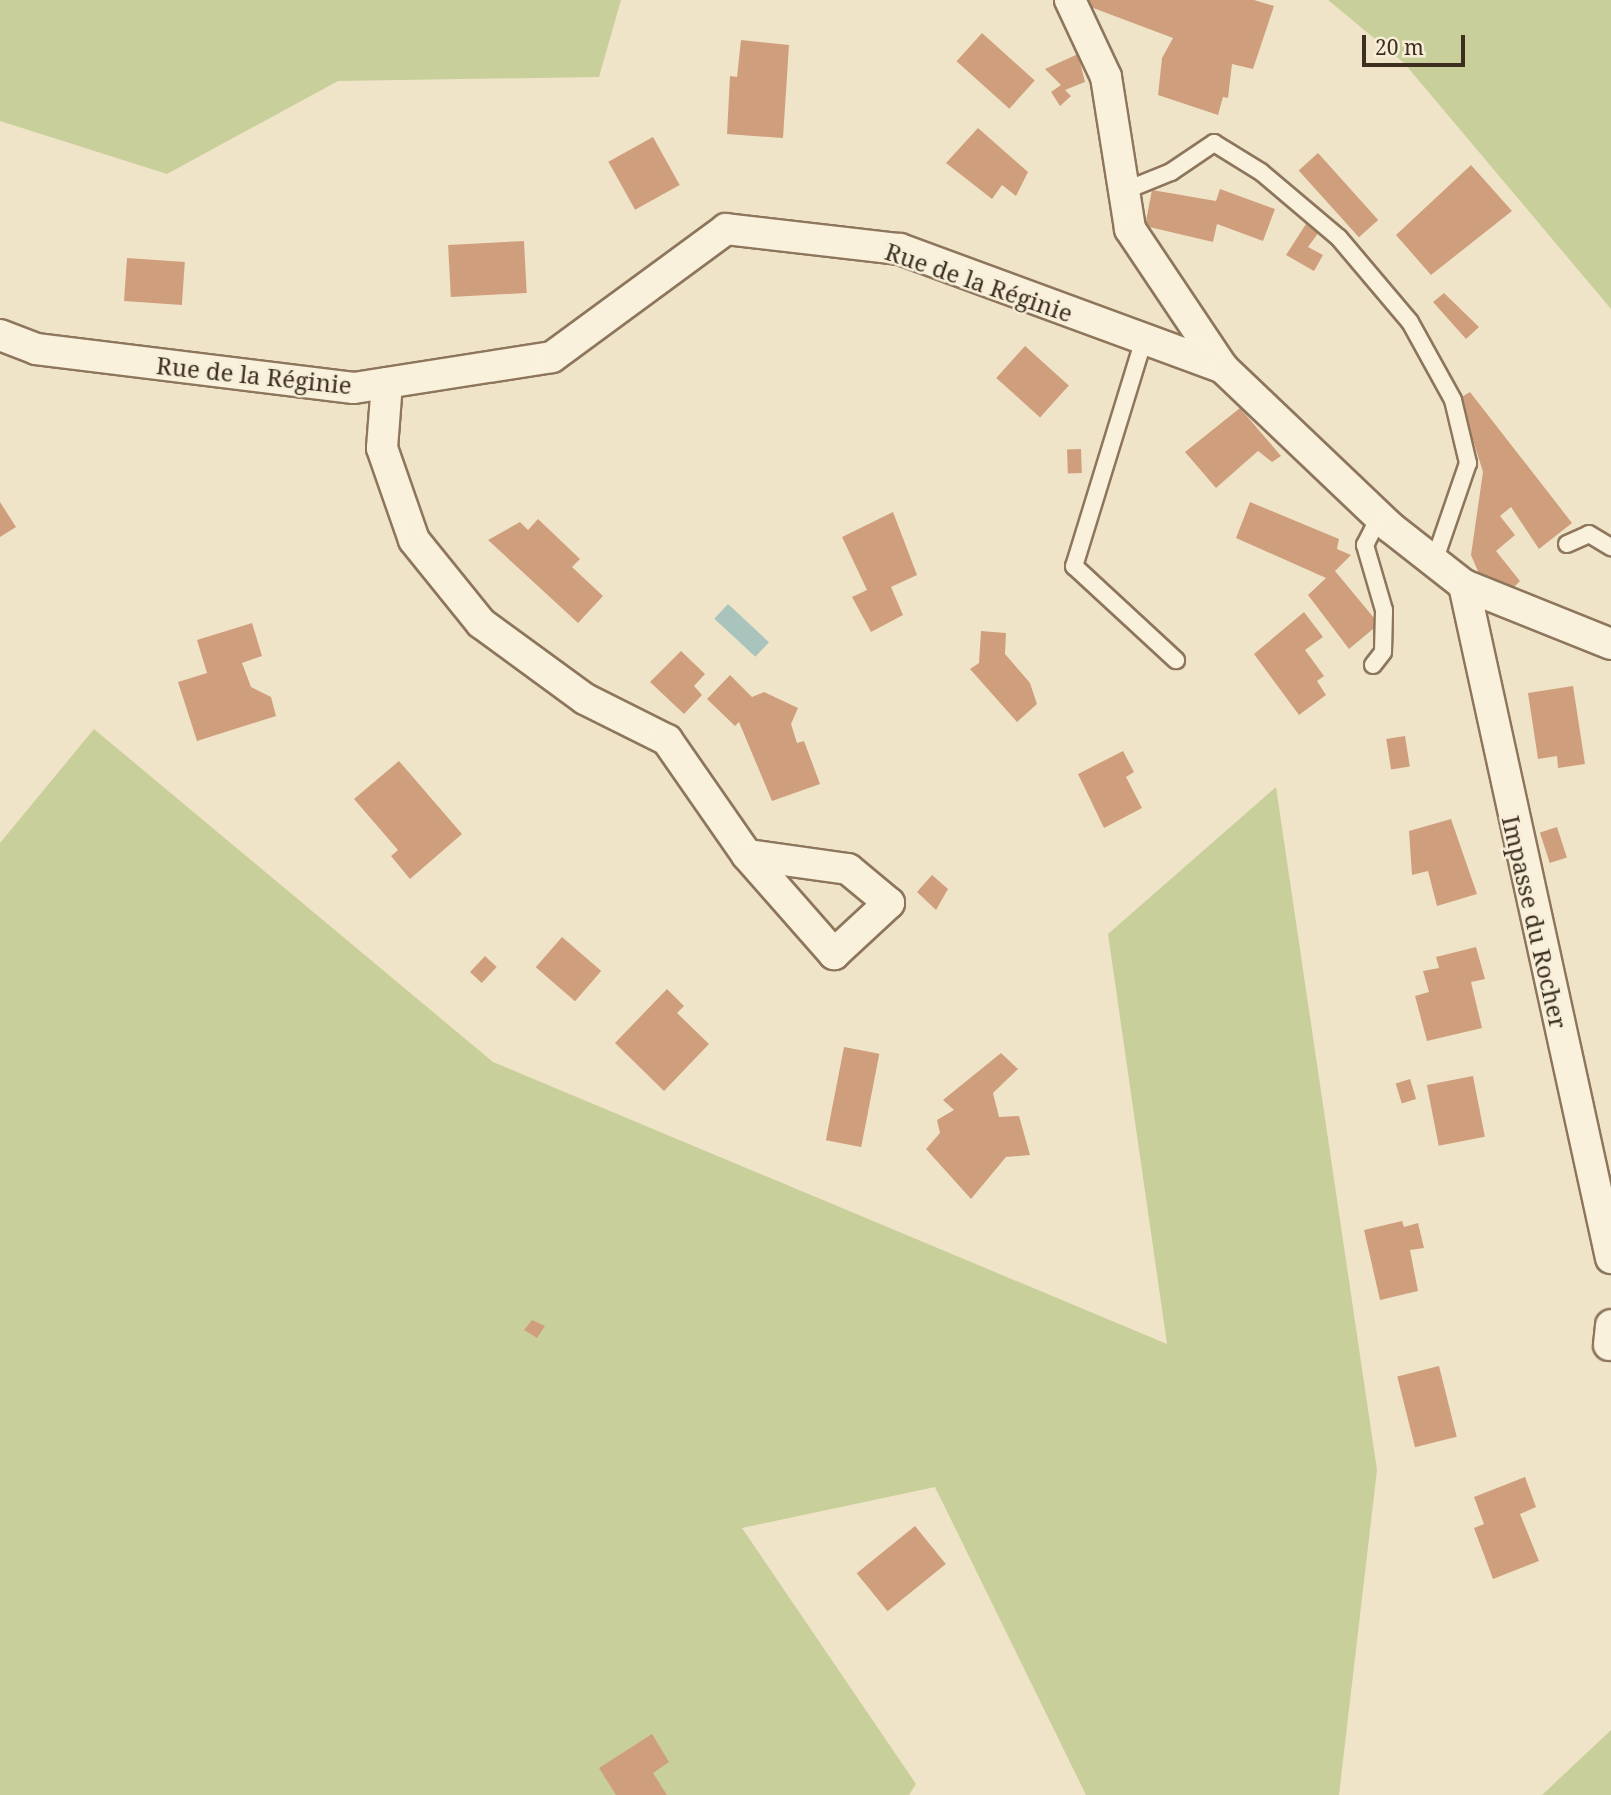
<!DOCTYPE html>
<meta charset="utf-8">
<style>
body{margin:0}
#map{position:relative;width:1611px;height:1795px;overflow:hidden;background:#f0e4c8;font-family:"Noto Serif",serif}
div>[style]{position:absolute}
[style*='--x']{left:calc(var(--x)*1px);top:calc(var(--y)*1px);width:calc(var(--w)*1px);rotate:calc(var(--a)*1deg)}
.green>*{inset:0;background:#c9cf9b}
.water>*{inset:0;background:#a9c4bc;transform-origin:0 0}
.building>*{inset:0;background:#cf9f7d;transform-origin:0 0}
.roads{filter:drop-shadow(2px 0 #8d765c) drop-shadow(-2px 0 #8d765c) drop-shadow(0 2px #8d765c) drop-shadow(0 -2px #8d765c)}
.service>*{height:16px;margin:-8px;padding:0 8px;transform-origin:8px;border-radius:8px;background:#faf1dc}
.minor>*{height:30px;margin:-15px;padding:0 15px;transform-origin:15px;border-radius:15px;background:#faf1dc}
span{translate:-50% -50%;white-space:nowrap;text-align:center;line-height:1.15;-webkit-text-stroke:5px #f7eed8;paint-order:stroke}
.street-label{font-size:24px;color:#3d2e20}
.scale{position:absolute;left:1362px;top:35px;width:103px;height:32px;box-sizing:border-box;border:4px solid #3d2e20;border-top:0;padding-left:9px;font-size:21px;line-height:24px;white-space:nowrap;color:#3d2e20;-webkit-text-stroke:5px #f7eed8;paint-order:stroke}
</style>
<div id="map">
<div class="green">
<i style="clip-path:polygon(0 0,621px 0,599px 77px,338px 81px,167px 174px,0 121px)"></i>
<i style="clip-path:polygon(1328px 0,1611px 0,1611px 309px,1404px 63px)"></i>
<i style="clip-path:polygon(94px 729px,493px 1062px,1167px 1344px,1108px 934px,1276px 787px,1377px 1470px,1339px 1795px,1086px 1795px,935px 1487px,742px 1528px,916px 1784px,909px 1795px,0 1795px,0 843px)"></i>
<i style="clip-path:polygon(1611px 1730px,1611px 1795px,1542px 1795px)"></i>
</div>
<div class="water">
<i style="left:728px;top:604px;width:56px;height:20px;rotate:43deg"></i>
</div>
<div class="building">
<i style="clip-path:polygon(1072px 0,1254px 0,1274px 6px,1253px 69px,1232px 64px,1228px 98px,1223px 97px,1218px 115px,1158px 95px,1162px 58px,1173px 38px)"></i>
<i style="left:982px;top:33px;width:71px;height:38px;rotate:42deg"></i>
<i style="clip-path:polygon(741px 40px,789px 45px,783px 138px,727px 134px,730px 76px,737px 77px)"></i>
<i style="clip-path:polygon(1078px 54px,1085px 82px,1065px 90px,1071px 96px,1060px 106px,1051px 92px,1061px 85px,1045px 69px)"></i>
<i style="clip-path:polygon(978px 128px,1028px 172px,1016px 196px,1002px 185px,992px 199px,946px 163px)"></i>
<i style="left:653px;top:137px;width:55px;height:51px;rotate:61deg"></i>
<i style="left:1318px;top:153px;width:90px;height:26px;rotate:48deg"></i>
<i style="clip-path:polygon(1471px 165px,1512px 211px,1431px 275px,1396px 235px)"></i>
<i style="clip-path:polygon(1220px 189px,1275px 209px,1263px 241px,1217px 224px,1213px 242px,1145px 226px,1152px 190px,1216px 201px)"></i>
<i style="clip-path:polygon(1306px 224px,1319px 232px,1308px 247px,1323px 255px,1314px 271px,1286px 255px)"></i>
<i style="left:524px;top:241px;width:52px;height:76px;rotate:87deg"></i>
<i style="left:127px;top:258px;width:58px;height:43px;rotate:4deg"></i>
<i style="clip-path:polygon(1444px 293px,1479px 327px,1466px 339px,1433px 302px)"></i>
<i style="left:1025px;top:346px;width:59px;height:43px;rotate:42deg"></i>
<i style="clip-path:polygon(1470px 392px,1572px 523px,1539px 549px,1511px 507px,1500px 516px,1515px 535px,1496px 551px,1520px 581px,1509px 592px,1480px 576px,1471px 555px,1483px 472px,1460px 398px)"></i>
<i style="clip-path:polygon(1240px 408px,1281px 456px,1272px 462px,1258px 451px,1216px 488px,1185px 452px)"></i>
<i style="left:1081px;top:449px;width:24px;height:14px;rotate:88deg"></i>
<i style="clip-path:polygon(0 502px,16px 527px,0 537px)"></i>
<i style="clip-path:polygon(1250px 502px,1339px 539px,1337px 549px,1351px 555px,1335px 571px,1379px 624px,1349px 649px,1308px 595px,1326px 578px,1236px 538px)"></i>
<i style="clip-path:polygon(893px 512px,917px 575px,891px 587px,903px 615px,871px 632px,852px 597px,867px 590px,842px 537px)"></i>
<i style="clip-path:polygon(538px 519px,580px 559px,572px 567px,603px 596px,578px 623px,488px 540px,520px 522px,528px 530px)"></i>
<i style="clip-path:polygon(1304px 612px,1323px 637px,1305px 650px,1324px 676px,1317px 681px,1326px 695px,1299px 715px,1254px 654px)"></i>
<i style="clip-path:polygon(252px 623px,262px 656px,242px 663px,251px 687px,271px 697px,276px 716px,197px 741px,178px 682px,207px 673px,197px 640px)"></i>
<i style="clip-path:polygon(981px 631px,1006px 633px,1005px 654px,1030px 683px,1037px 704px,1017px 722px,970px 669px,979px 663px)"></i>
<i style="clip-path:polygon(681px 651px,705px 674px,694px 686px,702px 695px,684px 714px,650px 682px)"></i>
<i style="clip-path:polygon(730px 675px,752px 697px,764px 692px,798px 708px,791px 724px,797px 743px,804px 741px,820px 784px,772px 801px,739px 722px,735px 726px,707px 699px)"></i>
<i style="clip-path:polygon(1573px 686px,1585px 764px,1558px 768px,1557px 756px,1538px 759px,1528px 693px)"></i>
<i style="left:1405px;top:736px;width:31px;height:19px;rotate:81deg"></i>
<i style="clip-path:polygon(1123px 751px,1134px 772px,1126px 777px,1142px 808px,1104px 828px,1078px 774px)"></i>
<i style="clip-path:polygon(399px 761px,462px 834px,410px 879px,391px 856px,398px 850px,354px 799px)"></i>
<i style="clip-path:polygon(1451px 819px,1477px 894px,1437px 906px,1428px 871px,1412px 875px,1409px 831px)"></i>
<i style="left:1557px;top:827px;width:32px;height:18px;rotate:72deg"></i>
<i style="clip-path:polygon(932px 875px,948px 889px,936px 910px,917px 892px)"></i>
<i style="left:562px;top:937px;width:52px;height:40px;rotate:41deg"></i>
<i style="clip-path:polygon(1476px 947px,1485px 979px,1471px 982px,1482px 1028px,1427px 1041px,1415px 996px,1429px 992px,1423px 971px,1439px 968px,1436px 957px)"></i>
<i style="left:485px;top:956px;width:16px;height:22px;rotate:43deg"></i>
<i style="clip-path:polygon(667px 989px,684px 1006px,677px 1013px,709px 1044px,664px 1091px,615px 1043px)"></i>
<i style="left:844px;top:1047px;width:36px;height:95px;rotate:11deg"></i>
<i style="clip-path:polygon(1001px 1053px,1018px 1069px,993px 1093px,999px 1117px,1019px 1116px,1030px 1155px,1006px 1157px,971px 1199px,926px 1149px,940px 1133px,937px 1120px,954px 1110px,943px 1100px)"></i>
<i style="left:1473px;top:1076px;width:62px;height:47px;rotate:79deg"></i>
<i style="left:1410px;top:1079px;width:21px;height:15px;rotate:73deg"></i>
<i style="clip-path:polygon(1402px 1221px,1404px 1227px,1418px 1223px,1424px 1248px,1410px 1250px,1418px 1291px,1380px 1300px,1364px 1230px)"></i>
<i style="clip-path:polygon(532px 1320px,545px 1326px,537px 1338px,524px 1330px)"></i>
<i style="left:1439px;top:1366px;width:73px;height:43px;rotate:76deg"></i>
<i style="clip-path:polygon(1525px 1477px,1536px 1507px,1520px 1514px,1539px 1561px,1493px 1579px,1474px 1528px,1484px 1524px,1474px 1497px)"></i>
<i style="left:915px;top:1526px;width:49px;height:75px;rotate:51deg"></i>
<i style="clip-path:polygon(652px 1734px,669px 1762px,653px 1773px,667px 1795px,616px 1795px,599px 1768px)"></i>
</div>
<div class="roads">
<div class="service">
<i style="--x:1124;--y:191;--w:51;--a:-22"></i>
<i style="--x:1171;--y:172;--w:52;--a:-34"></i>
<i style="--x:1214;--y:143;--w:55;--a:31.7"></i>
<i style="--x:1261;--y:172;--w:102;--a:40.2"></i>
<i style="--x:1339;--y:238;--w:110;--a:49.8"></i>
<i style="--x:1410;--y:322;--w:89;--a:61.1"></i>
<i style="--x:1453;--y:400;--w:65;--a:76.6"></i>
<i style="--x:1468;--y:463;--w:105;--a:109"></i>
<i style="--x:1144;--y:339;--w:238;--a:107.1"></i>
<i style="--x:1074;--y:566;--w:139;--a:42.7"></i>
<i style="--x:1567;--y:544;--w:24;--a:-24"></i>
<i style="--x:1589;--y:534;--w:26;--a:31"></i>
<i style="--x:1373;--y:665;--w:16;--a:-52"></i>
<i style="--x:1383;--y:652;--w:42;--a:-88.6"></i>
<i style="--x:1384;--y:610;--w:68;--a:-106.3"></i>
<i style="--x:1365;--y:545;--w:31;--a:-63"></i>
</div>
<div class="minor">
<i style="--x:1070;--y:0;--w:85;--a:64.9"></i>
<i style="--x:1106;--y:77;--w:154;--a:81"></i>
<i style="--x:1130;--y:229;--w:167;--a:56.2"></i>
<i style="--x:0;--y:335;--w:39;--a:21"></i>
<i style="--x:36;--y:349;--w:320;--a:7"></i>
<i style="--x:354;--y:388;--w:200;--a:-8.9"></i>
<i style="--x:552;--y:357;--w:216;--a:-36.3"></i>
<i style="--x:726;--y:229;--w:175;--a:6.6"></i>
<i style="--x:900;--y:249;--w:344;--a:20.2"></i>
<i style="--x:1223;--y:368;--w:231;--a:43.6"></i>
<i style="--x:1390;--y:527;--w:94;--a:38.1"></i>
<i style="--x:1464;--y:585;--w:158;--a:21.9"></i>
<i style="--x:387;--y:383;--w:65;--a:94.4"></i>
<i style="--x:382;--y:448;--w:97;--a:70.8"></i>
<i style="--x:414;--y:540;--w:107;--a:51.1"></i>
<i style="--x:481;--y:623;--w:129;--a:36.2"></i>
<i style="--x:585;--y:699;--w:92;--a:26.6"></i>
<i style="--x:667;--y:740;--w:140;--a:55.2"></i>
<i style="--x:747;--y:855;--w:132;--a:48.7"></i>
<i style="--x:834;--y:954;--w:75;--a:-42.8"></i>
<i style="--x:889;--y:903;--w:53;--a:-140.3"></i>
<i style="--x:848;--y:869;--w:102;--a:-172.1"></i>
<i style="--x:1464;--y:585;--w:689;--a:77.68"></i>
<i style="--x:1609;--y:1345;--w:20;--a:-84"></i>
</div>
</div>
<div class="street-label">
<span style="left:979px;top:282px;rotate:19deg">Rue de la Réginie</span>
<span style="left:254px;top:375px;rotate:6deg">Rue de la Réginie</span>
<span style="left:1535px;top:922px;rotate:77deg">Impasse du Rocher</span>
</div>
<div class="scale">20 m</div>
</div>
